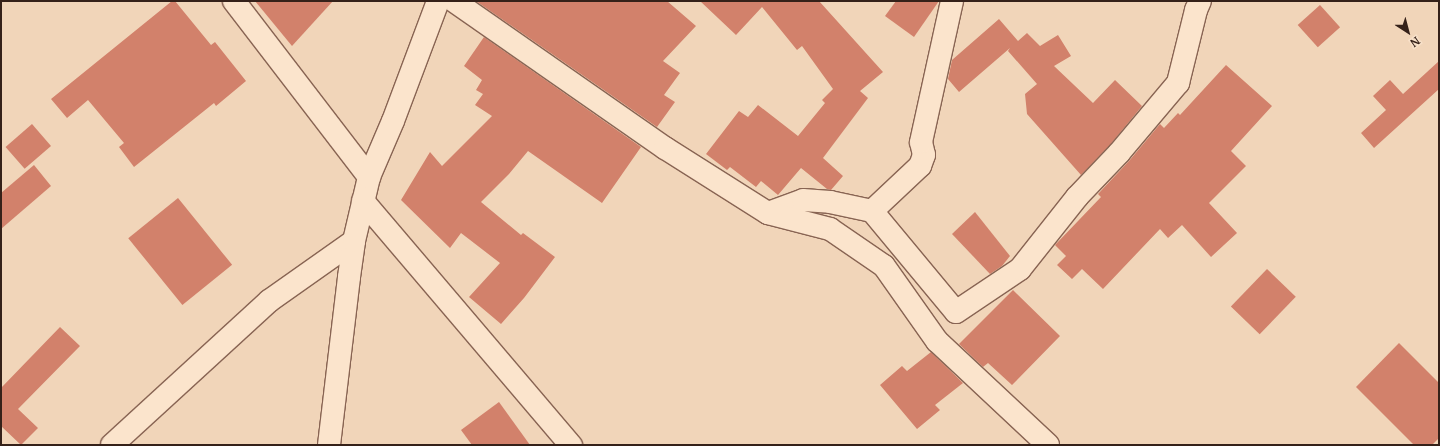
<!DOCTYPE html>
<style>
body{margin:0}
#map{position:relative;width:1440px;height:446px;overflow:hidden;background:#f1d5b9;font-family:Merriweather,serif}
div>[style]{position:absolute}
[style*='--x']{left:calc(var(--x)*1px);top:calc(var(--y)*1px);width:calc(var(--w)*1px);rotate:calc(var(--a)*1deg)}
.building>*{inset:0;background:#d2816b;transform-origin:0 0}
.roads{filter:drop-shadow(1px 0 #886453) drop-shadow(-1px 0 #886453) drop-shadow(0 1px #886453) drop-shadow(0 -1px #886453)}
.street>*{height:22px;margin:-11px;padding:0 11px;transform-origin:11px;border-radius:11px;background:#fbe4cc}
span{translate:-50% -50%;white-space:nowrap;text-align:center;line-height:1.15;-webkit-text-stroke:3px #f8e1c9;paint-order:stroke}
.frame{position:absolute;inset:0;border:2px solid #352119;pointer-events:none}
.north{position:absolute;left:1388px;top:12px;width:40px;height:40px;-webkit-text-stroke:3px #f8e1c9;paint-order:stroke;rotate:144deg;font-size:11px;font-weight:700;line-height:16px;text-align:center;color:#352119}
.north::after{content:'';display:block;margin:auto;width:14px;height:18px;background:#352119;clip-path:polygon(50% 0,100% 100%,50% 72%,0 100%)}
</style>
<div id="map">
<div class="building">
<i style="clip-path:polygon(172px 1px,175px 1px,211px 45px,215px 42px,246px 81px,216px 106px,214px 103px,134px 167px,119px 147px,124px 143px,88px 100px,67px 118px,51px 99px)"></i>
<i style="clip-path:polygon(255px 1px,333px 1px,292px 46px)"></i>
<i style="clip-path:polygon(476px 1px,667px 1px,696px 26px,663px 61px,680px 73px,664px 95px,675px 102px,657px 127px)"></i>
<i style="clip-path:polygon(700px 1px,819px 1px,883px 72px,860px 91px,868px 98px,823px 158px,843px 176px,831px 190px,827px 189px,801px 168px,778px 195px,761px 181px,756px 187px,730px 167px,727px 170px,706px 154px,739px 111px,748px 117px,758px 105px,798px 136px,825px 103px,822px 100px,833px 89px,802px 46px,797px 50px,762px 7px,736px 35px)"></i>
<i style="clip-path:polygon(896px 1px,939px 1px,914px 37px,885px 16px)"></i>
<i style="left:1320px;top:5px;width:30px;height:30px;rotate:48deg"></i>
<i style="clip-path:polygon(999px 19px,1018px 41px,1027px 33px,1040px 46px,1058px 35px,1071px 56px,1054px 66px,1093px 103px,1115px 80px,1142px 106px,1110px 145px,1081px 175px,1027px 114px,1025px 94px,1037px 84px,1008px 51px,1010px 48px,959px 92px,948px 79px,952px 60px)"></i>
<i style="clip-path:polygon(484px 37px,641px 147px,602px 203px,528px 151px,509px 174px,481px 202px,521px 235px,523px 233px,555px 257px,524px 298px,501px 324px,469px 297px,500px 263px,461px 233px,450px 248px,401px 200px,430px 152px,442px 166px,492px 116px,475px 105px,483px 94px,476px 90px,482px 80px,464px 66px)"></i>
<i style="clip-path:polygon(1439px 61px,1439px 89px,1374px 148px,1361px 133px,1386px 110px,1373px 96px,1390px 80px,1403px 94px)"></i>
<i style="clip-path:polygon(1226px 65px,1272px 106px,1231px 151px,1246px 166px,1209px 203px,1237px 233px,1211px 257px,1182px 225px,1168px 238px,1160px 229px,1103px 289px,1082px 269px,1072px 279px,1057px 265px,1066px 256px,1055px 245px,1101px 197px,1098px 194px,1129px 161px,1160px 124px,1164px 128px,1178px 113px,1180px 115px)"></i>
<i style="left:32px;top:124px;width:29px;height:35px;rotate:49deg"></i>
<i style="clip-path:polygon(34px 165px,51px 186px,1px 229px,1px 193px)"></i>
<i style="left:178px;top:198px;width:86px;height:64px;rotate:51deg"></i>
<i style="clip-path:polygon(975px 212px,1010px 256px,1002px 266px,990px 274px,952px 234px)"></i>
<i style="left:1267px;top:269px;width:40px;height:52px;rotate:44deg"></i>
<i style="clip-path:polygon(1013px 290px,1060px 336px,1012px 385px,988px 363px,983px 367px,959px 344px)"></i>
<i style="clip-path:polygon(60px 327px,80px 346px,18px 409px,38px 428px,21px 445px,1px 426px,1px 388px)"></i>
<i style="clip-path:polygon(1399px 343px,1439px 383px,1439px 438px,1432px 445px,1414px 445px,1356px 387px)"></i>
<i style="clip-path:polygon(931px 352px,963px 383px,935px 405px,940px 410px,917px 429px,880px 385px,902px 366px,907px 371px)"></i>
<i style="clip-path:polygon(499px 402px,530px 445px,472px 445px,461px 430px)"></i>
</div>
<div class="roads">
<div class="street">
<i style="--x:234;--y:1;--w:222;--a:52.5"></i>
<i style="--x:454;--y:1;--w:257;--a:34.9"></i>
<i style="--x:665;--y:148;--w:122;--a:32.3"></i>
<i style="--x:768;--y:213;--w:37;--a:-20"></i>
<i style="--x:803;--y:200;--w:27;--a:4"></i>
<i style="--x:830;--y:202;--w:43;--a:12.1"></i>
<i style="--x:872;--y:211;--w:131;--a:50.3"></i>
<i style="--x:956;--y:312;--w:77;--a:-33.9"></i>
<i style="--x:1020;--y:269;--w:92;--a:-51.6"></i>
<i style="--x:1077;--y:197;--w:61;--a:-46.3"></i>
<i style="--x:1119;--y:153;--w:92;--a:-49.9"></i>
<i style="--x:1178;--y:83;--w:75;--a:-76.1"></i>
<i style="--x:1196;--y:10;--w:10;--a:-66"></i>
<i style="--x:363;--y:201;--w:321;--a:49.6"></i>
<i style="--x:872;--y:211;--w:66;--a:-43.2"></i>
<i style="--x:920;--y:166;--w:12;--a:-70"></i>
<i style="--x:924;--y:155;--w:13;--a:-103"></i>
<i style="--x:921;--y:142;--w:144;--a:-77.6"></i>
<i style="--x:768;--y:213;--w:64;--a:14.5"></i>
<i style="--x:830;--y:229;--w:65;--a:34.4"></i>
<i style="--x:884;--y:266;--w:92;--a:54.8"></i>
<i style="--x:937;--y:341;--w:152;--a:43.1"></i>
<i style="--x:112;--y:445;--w:213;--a:-42.5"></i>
<i style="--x:269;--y:301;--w:104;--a:-35.2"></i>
<i style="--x:329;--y:445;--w:169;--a:-83.2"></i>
<i style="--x:349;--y:277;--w:36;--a:-82"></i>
<i style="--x:354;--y:241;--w:66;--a:-76.8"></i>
<i style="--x:369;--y:177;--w:61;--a:-66.8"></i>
<i style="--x:393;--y:121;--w:128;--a:-69.4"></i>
</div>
</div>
<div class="frame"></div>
<div class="north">N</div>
</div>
